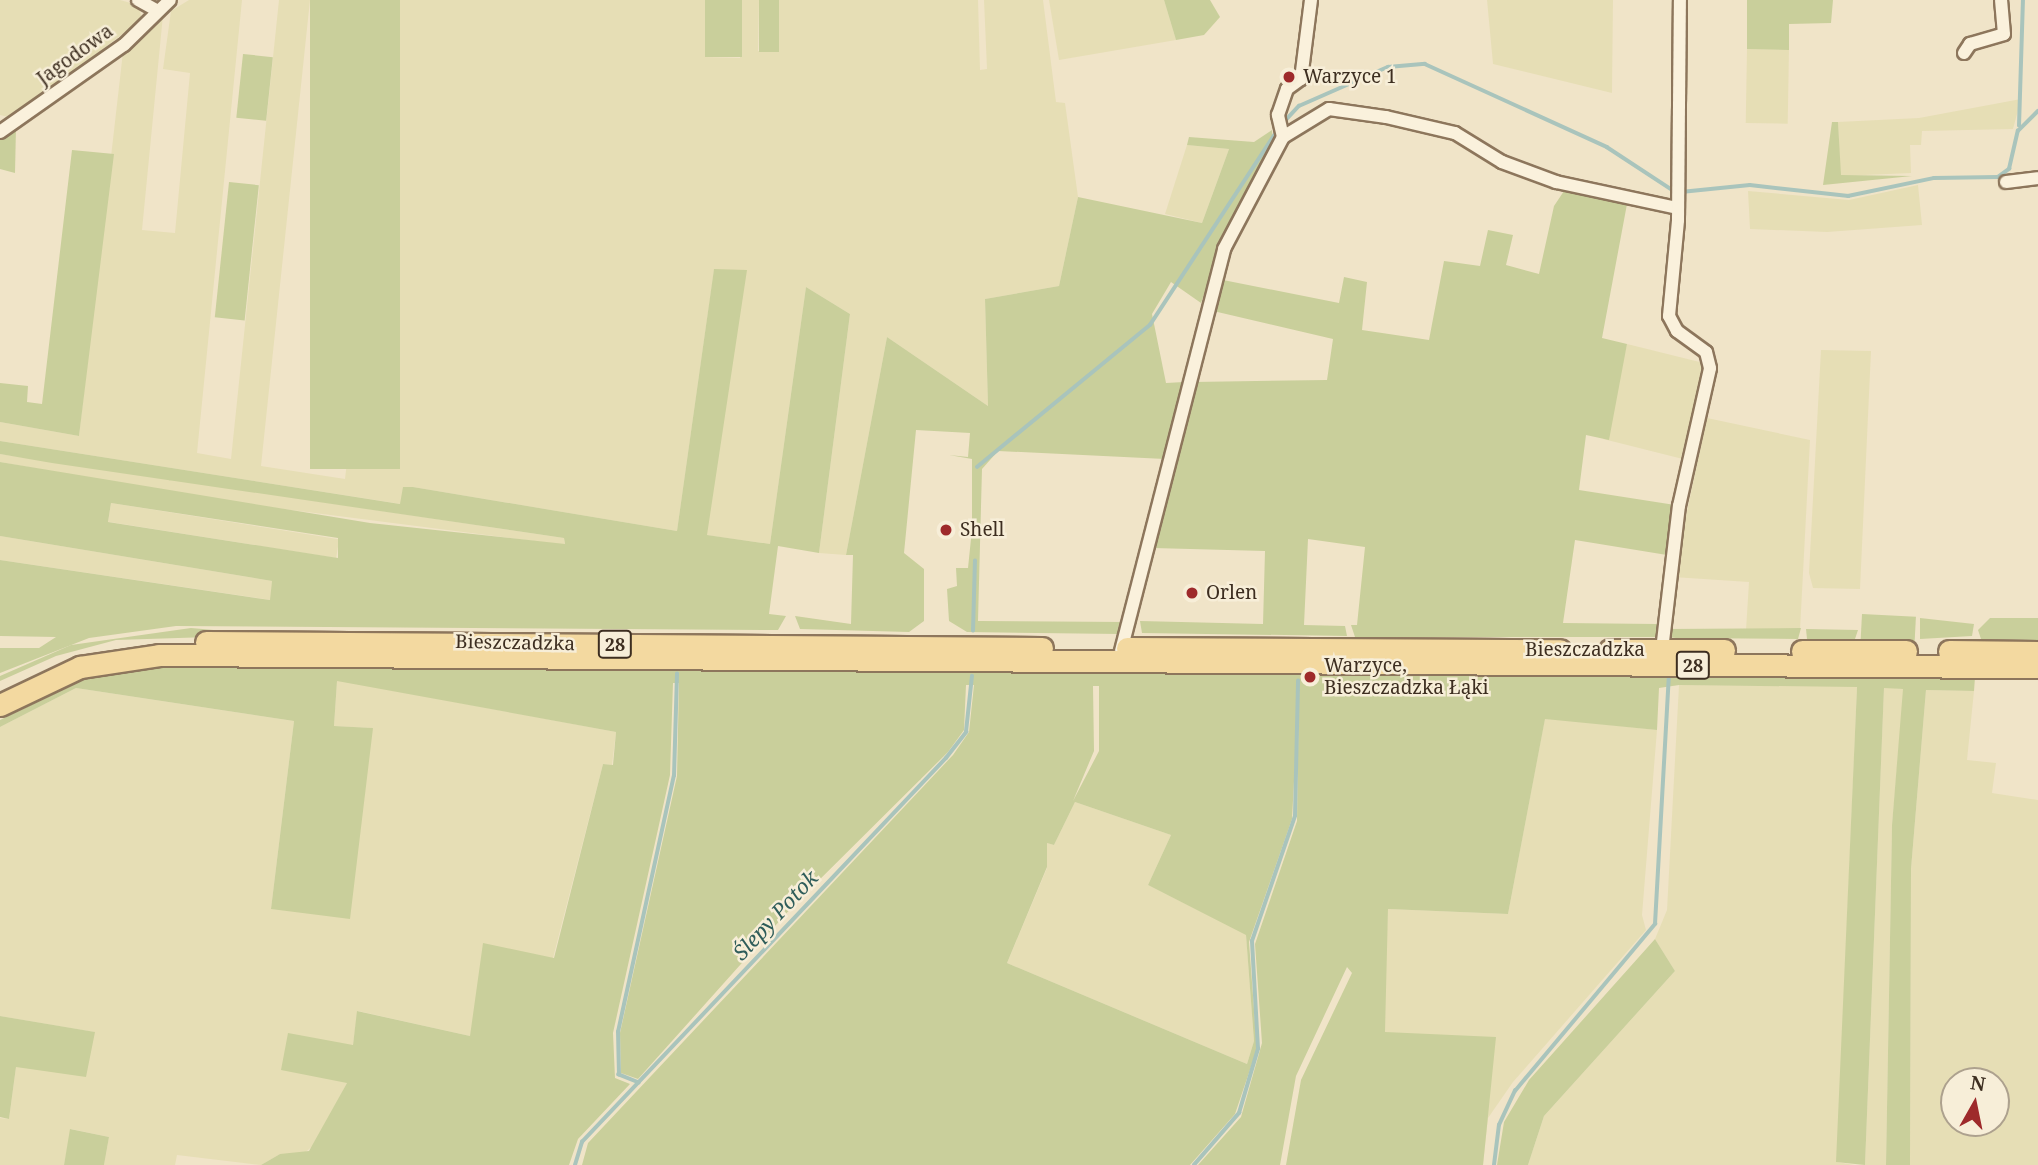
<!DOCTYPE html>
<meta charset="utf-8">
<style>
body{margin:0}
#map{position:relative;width:2038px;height:1165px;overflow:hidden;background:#f0e4c8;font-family:"Noto Serif",serif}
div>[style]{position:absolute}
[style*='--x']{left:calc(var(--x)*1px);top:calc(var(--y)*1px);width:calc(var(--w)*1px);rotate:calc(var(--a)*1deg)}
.farmland>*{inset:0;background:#e6deb5;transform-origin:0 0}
.green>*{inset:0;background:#c9cf9b;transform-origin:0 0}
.stream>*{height:3.5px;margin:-1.75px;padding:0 1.75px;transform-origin:1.75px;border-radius:1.75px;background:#a9c4bc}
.roads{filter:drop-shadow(2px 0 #8d765c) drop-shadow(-2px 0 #8d765c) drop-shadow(0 2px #8d765c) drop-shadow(0 -2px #8d765c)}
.street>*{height:12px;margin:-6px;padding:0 6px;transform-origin:6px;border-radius:6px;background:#faf1dc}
.primary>*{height:21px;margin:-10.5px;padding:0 10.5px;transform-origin:10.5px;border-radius:10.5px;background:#f3d9a0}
.dots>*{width:19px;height:19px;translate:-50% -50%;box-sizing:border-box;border:4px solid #f7eed8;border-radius:50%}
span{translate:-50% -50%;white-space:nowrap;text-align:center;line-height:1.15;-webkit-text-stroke:5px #f7eed8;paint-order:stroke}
.shield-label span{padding:2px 5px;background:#f7eed8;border:2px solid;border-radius:5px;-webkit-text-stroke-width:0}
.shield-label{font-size:18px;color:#3d2e20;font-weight:700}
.street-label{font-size:19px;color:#3d2e20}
.poi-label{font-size:19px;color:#3d2e20}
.left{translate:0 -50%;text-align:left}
.water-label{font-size:21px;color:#2f5d5a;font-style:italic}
.north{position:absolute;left:1940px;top:1067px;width:70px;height:70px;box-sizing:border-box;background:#f7eed8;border:2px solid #ada18e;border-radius:50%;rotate:9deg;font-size:19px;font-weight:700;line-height:28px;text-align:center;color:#3d2e20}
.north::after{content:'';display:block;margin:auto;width:24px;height:32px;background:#9e2a2b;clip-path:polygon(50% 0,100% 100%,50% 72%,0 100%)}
</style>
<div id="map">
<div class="farmland">
<i style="clip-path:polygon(0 0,120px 0,138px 5px,142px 19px,13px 118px,0 115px)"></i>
<i style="clip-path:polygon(189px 0,242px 0,197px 453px,231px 459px,279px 0,310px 0,261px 466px,345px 479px,400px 0,705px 0,705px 57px,740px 58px,742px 0,759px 0,758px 51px,778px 52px,779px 0,978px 0,980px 70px,987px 69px,984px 0,1043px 0,1056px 102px,1065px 103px,1078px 197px,1059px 286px,985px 299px,988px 406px,887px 337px,846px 555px,819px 553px,850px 314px,806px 287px,770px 544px,706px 535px,746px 270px,714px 270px,677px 531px,413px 487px,401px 504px,0 441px,0 422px,79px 436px,123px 52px,163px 15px,142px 230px,175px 233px,190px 73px,163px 69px,171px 11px)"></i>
<i style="clip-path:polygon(1049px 0,1164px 0,1176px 40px,1059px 60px)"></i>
<i style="clip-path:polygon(1487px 0,1613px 0,1612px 93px,1493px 64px)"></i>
<i style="left:1747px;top:49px;width:42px;height:74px;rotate:1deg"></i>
<i style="clip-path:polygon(2021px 99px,2013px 129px,1922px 131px,1921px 145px,1910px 145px,1911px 173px,1840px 176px,1838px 122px,1919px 118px)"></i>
<i style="clip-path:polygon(1187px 145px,1229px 149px,1202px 223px,1165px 214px)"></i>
<i style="clip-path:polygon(1918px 185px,1922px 225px,1827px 232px,1750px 229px,1748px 191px,1849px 200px)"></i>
<i style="left:1627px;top:344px;width:80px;height:98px;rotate:14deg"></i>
<i style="clip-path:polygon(1821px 350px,1871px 351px,1860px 589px,1813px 588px,1809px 573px)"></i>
<i style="clip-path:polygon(1707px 418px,1810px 440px,1800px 630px,1746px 630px,1749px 582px,1673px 577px)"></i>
<i style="clip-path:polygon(0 454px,564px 538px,565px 545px,221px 501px,0 462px)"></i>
<i style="left:111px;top:503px;width:231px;height:19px;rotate:9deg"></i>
<i style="clip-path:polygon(0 536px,272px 581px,271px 600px,0 560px)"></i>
<i style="clip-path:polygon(337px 680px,616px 732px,612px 765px,603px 764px,553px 958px,470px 1036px,358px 1011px,347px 1083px,315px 1144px,301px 1156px,280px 1154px,261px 1165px,177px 1155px,175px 1165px,104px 1165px,109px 1137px,71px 1129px,64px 1165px,0 1165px,0 1118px,9px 1119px,16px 1067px,94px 1032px,0 1016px,0 727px,76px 688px,294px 721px,271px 909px,373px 728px,334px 726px)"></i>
<i style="clip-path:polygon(1679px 685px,1857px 686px,1837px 1162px,1854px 1165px,1528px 1165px,1544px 1116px,1675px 971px,1655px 939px,1667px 910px)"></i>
<i style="clip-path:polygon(1884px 687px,1904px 689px,1892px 825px,1886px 1165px,1865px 1165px)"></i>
<i style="clip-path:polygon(evenodd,1926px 690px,1974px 691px,1967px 760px,1996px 763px,1992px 793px,2038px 800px,2038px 1165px,1910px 1165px,1911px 869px,1926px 690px,1954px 1081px,1996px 1081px,1996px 1123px,1954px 1123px,1954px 1081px)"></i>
<i style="clip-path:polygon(1545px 718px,1657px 730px,1642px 915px,1646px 930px,1513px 1082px,1488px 1118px,1483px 1165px,1374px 1165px,1388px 909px,1508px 914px)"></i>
<i style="clip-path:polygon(1075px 802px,1171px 835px,1148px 885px,1246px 934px,1254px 1041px,1247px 1064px,1007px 963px,1047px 868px,1047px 843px,1054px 845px)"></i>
</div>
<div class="green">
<i style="left:310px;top:0;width:90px;height:469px"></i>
<i style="left:705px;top:0;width:37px;height:57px"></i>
<i style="left:759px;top:0;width:20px;height:52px"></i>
<i style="clip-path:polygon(1164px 0,1210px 0,1220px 17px,1204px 35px,1176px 40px)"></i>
<i style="clip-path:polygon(1747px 0,1833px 0,1831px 23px,1789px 24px,1789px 50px,1747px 49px)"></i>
<i style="left:243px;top:54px;width:30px;height:64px;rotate:6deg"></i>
<i style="clip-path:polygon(1832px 122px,1838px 122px,1841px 175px,1912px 176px,1823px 185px)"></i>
<i style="clip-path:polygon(16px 127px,15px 173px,0 169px,0 136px)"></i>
<i style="clip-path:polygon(1272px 130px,1273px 148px,1222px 242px,1201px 303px,1171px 282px,1152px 314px,1166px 383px,1184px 382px,1165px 459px,998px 451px,982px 469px,978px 621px,1125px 622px,1120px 634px,967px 632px,949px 621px,947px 589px,957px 586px,956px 568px,968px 568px,972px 529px,972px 459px,949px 455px,968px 457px,970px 433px,916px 430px,904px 553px,924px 569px,924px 621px,909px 632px,800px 629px,795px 616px,851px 624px,853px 555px,846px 555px,887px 337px,988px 406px,985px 299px,1059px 286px,1078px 197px,1202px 223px,1229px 149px,1187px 145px,1189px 137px,1254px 142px)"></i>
<i style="clip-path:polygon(72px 150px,114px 154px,79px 436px,0 422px,0 383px,28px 386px,27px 402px,42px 404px)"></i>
<i style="left:229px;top:182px;width:30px;height:136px;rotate:6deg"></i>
<i style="clip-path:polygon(1564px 191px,1627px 204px,1602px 338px,1627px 344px,1609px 440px,1586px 435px,1579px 490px,1675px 505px,1667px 555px,1575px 540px,1563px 623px,1657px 624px,1659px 614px,1659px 637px,1355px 637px,1351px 625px,1357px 625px,1365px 547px,1308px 539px,1304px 625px,1345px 626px,1347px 636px,1142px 633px,1140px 621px,1263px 624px,1265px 551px,1153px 548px,1193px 382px,1327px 380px,1333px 339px,1209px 310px,1218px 279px,1339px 303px,1344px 277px,1367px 282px,1362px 330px,1429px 340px,1444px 261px,1480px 266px,1488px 230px,1513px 235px,1506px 265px,1539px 274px,1554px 206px)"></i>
<i style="clip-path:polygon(evenodd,714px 269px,747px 270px,707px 535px,770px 544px,806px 287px,850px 314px,819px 553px,778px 546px,769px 614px,786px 616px,778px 630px,176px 626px,89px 638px,0 673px,0 648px,39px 648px,56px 637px,0 636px,0 560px,270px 600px,272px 581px,0 536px,0 462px,370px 523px,565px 544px,564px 538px,52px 463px,0 454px,0 441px,400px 504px,403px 487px,413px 487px,677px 531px,714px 269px,111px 503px,338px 538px,338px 558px,108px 522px,111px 503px)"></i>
<i style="left:1862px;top:614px;width:54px;height:25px;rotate:3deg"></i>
<i style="clip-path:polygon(1920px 618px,1974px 624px,1972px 636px,1920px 639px)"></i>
<i style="clip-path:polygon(1990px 618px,2038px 618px,2038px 640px,1981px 639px,1978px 630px)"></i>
<i style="clip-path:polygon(191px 628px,271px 635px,116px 640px,56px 656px,0 681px,0 676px,71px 645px)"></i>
<i style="clip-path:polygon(1801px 628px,1798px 639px,1676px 638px,1667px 637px,1666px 629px)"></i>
<i style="clip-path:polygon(1806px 629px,1858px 630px,1855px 639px,1807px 639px)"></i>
<i style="clip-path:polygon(evenodd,118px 665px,1975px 677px,1974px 691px,1926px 690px,1911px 869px,1910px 1165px,1886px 1165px,1892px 825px,1903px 689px,1884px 688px,1865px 1165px,1836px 1162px,1857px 687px,1679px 685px,1659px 688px,1657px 730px,1545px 719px,1508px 914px,1388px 909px,1385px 1032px,1496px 1037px,1483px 1165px,1286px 1165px,1301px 1080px,1352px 973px,1347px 967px,1296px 1076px,1280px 1165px,1198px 1165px,1241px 1117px,1262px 1043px,1255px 944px,1297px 821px,1299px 688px,1292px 819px,1249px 942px,1257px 1049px,1235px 1114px,1190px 1165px,582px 1165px,588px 1143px,953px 755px,969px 732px,974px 685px,966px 685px,964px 730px,948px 752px,793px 906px,638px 1079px,621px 1073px,620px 1033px,677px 776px,679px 683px,673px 683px,670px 775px,613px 1033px,615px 1078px,630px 1084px,578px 1139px,569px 1165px,261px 1165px,280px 1154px,309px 1151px,347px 1083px,281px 1070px,288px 1033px,353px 1045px,357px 1011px,470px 1036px,483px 943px,554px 958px,603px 764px,613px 765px,616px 732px,337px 681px,334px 726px,373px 728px,350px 919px,271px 909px,294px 721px,76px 688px,0 727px,0 720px,73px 685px,23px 697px,118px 665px,1093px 686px,1099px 686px,1099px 751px,1073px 801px,1094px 751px,1093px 686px,118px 665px,1075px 802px,1171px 835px,1148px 885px,1246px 935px,1254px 1041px,1247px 1064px,1007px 963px,1047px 867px,1047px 843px,1054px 845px,1075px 802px)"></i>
<i style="clip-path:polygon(1655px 939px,1675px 971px,1544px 1116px,1528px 1165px,1497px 1165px,1504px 1122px,1529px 1080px)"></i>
<i style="clip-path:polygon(0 961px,0 1016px,95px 1032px,86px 1077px,16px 1067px,9px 1119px,0 1117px)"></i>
<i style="clip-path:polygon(70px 1129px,109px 1137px,104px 1165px,64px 1165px)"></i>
</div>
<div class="stream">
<i style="--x:1284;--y:122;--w:22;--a:-47"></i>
<i style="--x:1299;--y:106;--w:97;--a:-23.7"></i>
<i style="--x:1388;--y:67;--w:37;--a:-5"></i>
<i style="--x:1425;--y:64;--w:200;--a:24.5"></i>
<i style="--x:1607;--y:147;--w:80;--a:33.3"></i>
<i style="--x:2019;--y:126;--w:126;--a:-88.2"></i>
<i style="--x:1681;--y:192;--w:69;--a:-5.8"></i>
<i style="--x:1750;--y:185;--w:99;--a:6.4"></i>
<i style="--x:1848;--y:196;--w:88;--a:-11.8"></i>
<i style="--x:1934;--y:178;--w:64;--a:-0.9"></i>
<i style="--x:1998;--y:177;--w:14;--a:-36"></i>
<i style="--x:2009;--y:169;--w:39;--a:-77"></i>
<i style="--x:2018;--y:131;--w:28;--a:-45"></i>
<i style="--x:977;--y:467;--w:224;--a:-39.4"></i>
<i style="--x:1150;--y:325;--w:232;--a:-56.8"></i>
<i style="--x:973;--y:631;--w:70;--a:-88.4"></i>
<i style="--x:639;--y:1083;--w:22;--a:-158"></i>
<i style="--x:619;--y:1075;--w:43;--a:-91.3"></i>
<i style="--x:618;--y:1032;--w:262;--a:-77.7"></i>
<i style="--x:674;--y:776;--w:102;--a:-88.3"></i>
<i style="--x:575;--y:1165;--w:24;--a:-73"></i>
<i style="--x:582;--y:1142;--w:529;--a:-46.53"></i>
<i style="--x:946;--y:758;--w:33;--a:-52"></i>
<i style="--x:966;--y:732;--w:56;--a:-83.9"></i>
<i style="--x:1194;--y:1165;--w:69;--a:-49.1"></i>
<i style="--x:1239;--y:1113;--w:67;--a:-73.5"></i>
<i style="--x:1258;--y:1049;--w:108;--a:-93.2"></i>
<i style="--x:1252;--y:941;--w:132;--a:-71"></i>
<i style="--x:1295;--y:816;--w:135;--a:-88.7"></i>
<i style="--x:1494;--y:1165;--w:40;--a:-82.9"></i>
<i style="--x:1499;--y:1125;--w:38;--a:-65"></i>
<i style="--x:1515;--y:1091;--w:218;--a:-50"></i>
<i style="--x:1655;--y:924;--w:247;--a:-86.8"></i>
</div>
<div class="roads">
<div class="street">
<i style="--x:138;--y:0;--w:21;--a:29"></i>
<i style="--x:1964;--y:53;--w:11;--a:-56"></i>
<i style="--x:1970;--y:44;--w:35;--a:-16"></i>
<i style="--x:2004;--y:34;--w:34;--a:-95"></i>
<i style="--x:0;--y:132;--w:151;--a:-35.1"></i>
<i style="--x:124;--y:45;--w:64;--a:-44.4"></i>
<i style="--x:1283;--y:137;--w:54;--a:-31.3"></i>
<i style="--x:1329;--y:109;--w:58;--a:8"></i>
<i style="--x:1386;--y:117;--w:71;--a:13.1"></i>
<i style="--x:1455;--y:133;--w:55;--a:31.7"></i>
<i style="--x:1502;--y:162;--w:58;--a:20.3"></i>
<i style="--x:1556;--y:182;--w:124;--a:12.1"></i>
<i style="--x:2006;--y:182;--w:32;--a:-7"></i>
<i style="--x:1662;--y:650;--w:145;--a:-83.3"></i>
<i style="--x:1679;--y:506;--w:141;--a:-77.3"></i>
<i style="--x:1710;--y:368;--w:16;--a:-104"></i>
<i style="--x:1706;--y:352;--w:36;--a:-144"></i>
<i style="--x:1677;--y:331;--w:17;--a:-118"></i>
<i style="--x:1669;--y:316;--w:96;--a:-84.6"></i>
<i style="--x:1678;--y:220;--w:220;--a:-89.5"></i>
<i style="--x:1121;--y:651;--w:415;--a:-75.6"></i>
<i style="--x:1224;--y:249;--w:127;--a:-62.2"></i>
<i style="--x:1283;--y:137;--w:23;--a:-103"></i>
<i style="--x:1278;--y:115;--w:28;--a:-71"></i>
<i style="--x:1287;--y:89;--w:17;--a:-36"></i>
<i style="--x:1301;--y:79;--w:80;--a:-82.8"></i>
</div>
<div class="primary">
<i style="--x:206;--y:642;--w:836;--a:0.41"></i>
<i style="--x:1127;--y:648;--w:433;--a:0.3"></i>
<i style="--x:1610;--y:650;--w:114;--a:0"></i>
<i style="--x:1802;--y:651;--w:104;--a:0"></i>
<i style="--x:1949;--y:651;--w:89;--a:0.6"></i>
<i style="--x:0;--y:705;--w:89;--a:-25.4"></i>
<i style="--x:80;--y:667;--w:80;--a:-8.6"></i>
<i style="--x:159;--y:655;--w:1879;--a:0.37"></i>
</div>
</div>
<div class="dots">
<i style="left:1289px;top:77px;background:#9e2a2b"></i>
<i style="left:946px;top:530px;background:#9e2a2b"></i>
<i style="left:1192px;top:593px;background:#9e2a2b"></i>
<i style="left:1310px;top:677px;background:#9e2a2b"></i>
</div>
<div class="shield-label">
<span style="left:615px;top:644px">28</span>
<span style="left:1693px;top:665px">28</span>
</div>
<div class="street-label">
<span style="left:75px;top:55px;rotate:-36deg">Jagodowa</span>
<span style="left:515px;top:643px;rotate:1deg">Bieszczadzka</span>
<span style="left:1585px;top:650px">Bieszczadzka</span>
</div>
<div class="poi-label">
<span class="left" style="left:1303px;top:77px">Warzyce 1</span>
<span class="left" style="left:960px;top:530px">Shell</span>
<span class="left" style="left:1206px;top:593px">Orlen</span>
<span class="left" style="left:1324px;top:677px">Warzyce,<br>Bieszczadzka Łąki</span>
</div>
<div class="water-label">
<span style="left:775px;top:915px;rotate:-47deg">Ślepy Potok</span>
</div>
<div class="north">N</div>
</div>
